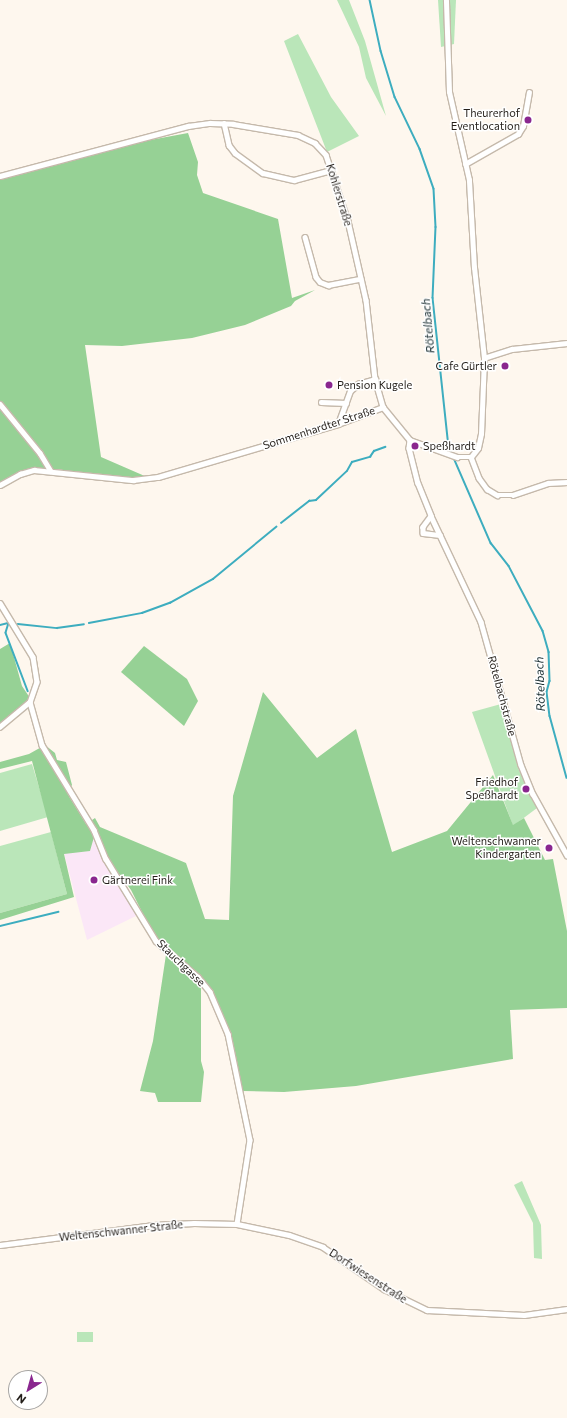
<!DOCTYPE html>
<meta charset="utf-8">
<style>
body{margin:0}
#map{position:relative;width:567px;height:1418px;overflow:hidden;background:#fef7ee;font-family:Commissioner,sans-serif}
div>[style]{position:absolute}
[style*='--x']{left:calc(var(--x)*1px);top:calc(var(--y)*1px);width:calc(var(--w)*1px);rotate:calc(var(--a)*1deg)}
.commercial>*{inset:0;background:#fbe7f7}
.green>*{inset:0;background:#bae6b9;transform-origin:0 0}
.forest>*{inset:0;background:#96d195}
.stream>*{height:1.5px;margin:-0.75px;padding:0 0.75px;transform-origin:0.75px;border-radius:0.75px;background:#3dadbf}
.roads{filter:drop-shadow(1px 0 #c5b9ab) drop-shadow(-1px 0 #c5b9ab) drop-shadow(0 1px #c5b9ab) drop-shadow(0 -1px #c5b9ab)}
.minor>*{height:4.5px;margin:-2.25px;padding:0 2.25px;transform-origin:2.25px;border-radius:2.25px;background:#fff}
.dots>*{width:11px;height:11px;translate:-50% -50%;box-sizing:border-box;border:2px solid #fff;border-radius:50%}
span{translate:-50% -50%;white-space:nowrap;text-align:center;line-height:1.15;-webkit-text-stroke:3px #fff;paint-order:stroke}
.poi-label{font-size:11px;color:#241f1a}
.right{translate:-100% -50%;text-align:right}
.left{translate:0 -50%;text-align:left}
.street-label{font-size:11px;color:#241f1a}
.water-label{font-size:12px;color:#1a2e31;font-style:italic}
.north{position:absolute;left:8px;top:1370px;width:40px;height:40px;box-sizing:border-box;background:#fff;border:1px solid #a7a5a3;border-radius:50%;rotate:217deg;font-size:11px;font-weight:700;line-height:16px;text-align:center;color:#241f1a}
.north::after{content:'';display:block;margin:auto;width:14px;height:18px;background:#8a278f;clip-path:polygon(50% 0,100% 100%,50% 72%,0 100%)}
</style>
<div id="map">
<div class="commercial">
<i style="clip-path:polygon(94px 837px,109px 868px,138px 915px,87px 940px,64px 853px,90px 851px)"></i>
</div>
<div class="green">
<i style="clip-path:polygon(337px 0,349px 0,365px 41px,386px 116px,366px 78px,359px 47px)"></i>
<i style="clip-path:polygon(438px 0,456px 0,454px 44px,441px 47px)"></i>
<i style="clip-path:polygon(298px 34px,331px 97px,359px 136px,327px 152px,284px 41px)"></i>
<i style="clip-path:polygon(501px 704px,518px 768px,537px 808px,513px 826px,472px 712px)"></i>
<i style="clip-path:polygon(32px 764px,48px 817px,0 831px,0 773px)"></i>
<i style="clip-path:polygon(51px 832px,67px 894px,0 913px,0 846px)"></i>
<i style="clip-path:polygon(522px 1181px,541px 1225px,542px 1259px,534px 1258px,533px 1223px,514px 1185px)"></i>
<i style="left:77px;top:1332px;width:16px;height:10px"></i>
</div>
<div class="forest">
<i style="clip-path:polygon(188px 133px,198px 162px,197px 175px,203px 193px,278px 219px,292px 298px,315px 290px,295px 301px,291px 306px,245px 325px,192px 338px,122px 346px,85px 345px,101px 457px,147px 477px,103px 477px,57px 469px,33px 469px,18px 473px,0 483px,0 180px,134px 143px)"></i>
<i style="clip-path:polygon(10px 643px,22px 686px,30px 698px,0 725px,0 649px)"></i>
<i style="clip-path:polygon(144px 646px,187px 679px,198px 701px,184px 726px,121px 672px)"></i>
<i style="clip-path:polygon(263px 692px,317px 758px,356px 729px,392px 852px,447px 831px,493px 775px,513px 825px,524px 818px,545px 860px,553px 859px,567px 931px,567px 1008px,510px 1010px,513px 1059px,356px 1086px,284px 1092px,243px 1091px,229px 1033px,212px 992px,201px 979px,201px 1061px,204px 1072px,201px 1102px,158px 1102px,155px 1093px,140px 1091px,153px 1041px,167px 948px,152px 932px,131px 890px,108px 859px,97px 835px,94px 837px,90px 851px,64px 854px,74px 897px,0 920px,0 913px,67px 894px,32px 761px,0 769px,0 762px,29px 754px,45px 745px,55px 753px,57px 760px,66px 762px,72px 785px,67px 793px,86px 824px,95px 818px,100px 827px,186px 863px,205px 919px,229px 920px,233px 796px)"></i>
</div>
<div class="stream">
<i style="--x:370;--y:0;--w:52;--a:77.8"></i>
<i style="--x:381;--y:51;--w:48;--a:73.1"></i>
<i style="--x:395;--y:97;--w:58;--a:64.3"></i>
<i style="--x:420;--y:149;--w:42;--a:70.7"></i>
<i style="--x:434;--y:189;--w:38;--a:87"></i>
<i style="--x:436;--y:227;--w:71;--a:92.4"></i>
<i style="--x:433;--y:298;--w:150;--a:83.9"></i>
<i style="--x:449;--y:447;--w:8;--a:67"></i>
<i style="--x:454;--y:458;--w:93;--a:66.5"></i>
<i style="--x:491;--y:543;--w:29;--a:52"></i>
<i style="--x:509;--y:566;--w:73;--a:62.4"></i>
<i style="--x:543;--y:631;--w:22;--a:74"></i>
<i style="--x:549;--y:652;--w:29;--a:88"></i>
<i style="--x:550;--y:681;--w:11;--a:105"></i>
<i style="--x:547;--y:692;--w:24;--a:83"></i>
<i style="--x:550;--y:716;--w:64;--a:74.7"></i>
<i style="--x:281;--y:523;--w:36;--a:-38"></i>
<i style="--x:309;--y:501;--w:7;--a:-8"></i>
<i style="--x:316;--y:500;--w:42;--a:-43.1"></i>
<i style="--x:347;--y:471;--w:10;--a:-61"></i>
<i style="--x:352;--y:462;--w:19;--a:-16"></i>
<i style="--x:370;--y:457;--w:7;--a:-56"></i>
<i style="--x:374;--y:451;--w:12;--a:-20"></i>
<i style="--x:9;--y:623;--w:10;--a:107"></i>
<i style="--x:6;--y:633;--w:62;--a:69.2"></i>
<i style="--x:89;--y:623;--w:54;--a:-10.7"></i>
<i style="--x:142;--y:613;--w:30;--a:-20"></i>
<i style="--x:170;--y:603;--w:49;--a:-29.2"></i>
<i style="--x:213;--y:579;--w:82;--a:-39.5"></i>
<i style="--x:18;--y:624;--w:39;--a:6"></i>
<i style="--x:57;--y:628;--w:27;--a:-8"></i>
<i style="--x:0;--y:625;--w:8;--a:-14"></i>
<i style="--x:0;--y:926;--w:60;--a:-13.6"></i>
</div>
<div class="roads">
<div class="minor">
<i style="--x:224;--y:123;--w:23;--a:77"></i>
<i style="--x:229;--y:145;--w:10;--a:53"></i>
<i style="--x:235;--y:153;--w:34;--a:36"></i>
<i style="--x:263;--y:173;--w:32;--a:13"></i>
<i style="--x:294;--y:180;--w:39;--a:-15"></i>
<i style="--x:465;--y:164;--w:61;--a:-29.5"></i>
<i style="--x:518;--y:134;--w:9;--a:-58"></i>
<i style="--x:523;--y:126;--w:34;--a:-80"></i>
<i style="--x:0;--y:176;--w:195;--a:-14.9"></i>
<i style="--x:188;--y:126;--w:22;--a:-8"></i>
<i style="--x:210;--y:123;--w:23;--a:2"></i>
<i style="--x:233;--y:124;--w:66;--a:9.6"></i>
<i style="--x:298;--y:135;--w:19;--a:25"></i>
<i style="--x:315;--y:143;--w:16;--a:47"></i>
<i style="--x:326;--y:155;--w:70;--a:71.6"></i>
<i style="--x:348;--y:221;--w:81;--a:77.2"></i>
<i style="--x:366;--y:300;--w:80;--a:83.5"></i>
<i style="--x:375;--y:379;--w:29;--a:74"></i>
<i style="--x:383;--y:407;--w:43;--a:50.7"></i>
<i style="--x:410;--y:440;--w:50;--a:19.9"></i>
<i style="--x:457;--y:457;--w:14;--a:0"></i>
<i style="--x:471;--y:457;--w:11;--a:-52"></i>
<i style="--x:478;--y:448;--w:14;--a:-78"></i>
<i style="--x:481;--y:434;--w:76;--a:-87.7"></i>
<i style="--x:484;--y:358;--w:91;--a:-96.3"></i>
<i style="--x:474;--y:268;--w:88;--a:-93.3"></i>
<i style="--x:469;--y:180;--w:90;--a:-102.8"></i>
<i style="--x:449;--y:92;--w:92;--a:-91.9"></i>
<i style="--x:305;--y:237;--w:41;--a:74.6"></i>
<i style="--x:316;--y:277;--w:6;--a:51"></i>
<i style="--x:320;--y:282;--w:9;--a:21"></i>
<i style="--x:328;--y:285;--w:33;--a:-11"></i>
<i style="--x:484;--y:358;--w:29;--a:-18"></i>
<i style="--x:512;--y:349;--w:55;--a:-6.2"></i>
<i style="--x:321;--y:402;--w:25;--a:2"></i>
<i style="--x:0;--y:404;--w:63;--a:50.8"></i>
<i style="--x:40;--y:453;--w:21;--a:59"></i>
<i style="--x:338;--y:424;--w:35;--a:-70"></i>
<i style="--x:350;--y:391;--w:11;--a:-41"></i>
<i style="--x:358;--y:384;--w:18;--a:-16"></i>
<i style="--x:410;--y:440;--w:8;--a:97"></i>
<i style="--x:409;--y:448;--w:36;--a:76"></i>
<i style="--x:418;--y:483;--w:35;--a:68"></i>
<i style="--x:431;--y:516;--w:117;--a:64.7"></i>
<i style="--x:481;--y:622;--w:148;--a:74.4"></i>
<i style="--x:521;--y:765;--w:31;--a:68"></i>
<i style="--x:533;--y:794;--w:70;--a:60.9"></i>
<i style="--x:471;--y:457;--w:22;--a:69"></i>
<i style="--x:479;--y:478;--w:14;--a:54"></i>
<i style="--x:487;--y:489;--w:12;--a:31"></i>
<i style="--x:497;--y:495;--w:16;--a:0"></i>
<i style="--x:513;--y:495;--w:37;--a:-19"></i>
<i style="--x:548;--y:483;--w:19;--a:-3"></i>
<i style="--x:0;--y:485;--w:23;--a:-29"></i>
<i style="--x:20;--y:474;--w:15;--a:-16"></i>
<i style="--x:34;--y:470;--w:100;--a:5.8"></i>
<i style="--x:133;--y:480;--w:25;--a:-7"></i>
<i style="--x:158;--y:477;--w:188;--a:-16.4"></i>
<i style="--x:338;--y:424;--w:48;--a:-20.7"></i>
<i style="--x:431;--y:516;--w:14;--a:126"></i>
<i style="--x:423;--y:527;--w:6;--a:90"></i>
<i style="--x:423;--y:533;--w:17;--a:7"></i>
<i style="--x:0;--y:603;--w:63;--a:58.6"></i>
<i style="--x:33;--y:657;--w:25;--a:81"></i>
<i style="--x:37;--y:682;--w:21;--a:109"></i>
<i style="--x:30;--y:702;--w:39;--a:140"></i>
<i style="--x:30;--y:702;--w:45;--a:74.4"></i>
<i style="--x:42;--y:745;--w:100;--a:58.5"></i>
<i style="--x:94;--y:830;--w:31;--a:68"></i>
<i style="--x:106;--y:859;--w:96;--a:58.6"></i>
<i style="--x:156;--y:941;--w:55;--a:40.6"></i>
<i style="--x:198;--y:977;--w:19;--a:51"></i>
<i style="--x:210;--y:992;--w:46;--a:66.8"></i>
<i style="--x:228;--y:1034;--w:108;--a:78.3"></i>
<i style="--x:250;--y:1140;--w:85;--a:98.8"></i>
<i style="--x:0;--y:1245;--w:155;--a:-7.4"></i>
<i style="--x:154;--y:1225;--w:40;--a:-2.9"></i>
<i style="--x:194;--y:1223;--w:43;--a:1.3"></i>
<i style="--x:237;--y:1224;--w:53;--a:11.9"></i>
<i style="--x:289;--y:1235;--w:36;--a:19"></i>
<i style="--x:323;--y:1247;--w:74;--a:34.5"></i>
<i style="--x:384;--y:1289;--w:48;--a:26"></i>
<i style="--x:427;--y:1310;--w:97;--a:3"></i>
<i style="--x:524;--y:1315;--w:43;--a:-7.9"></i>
</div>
</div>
<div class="dots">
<i style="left:528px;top:120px;background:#8a278f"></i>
<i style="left:505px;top:366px;background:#8a278f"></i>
<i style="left:329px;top:385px;background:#8a278f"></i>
<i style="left:415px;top:446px;background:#8a278f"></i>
<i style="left:526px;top:789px;background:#8a278f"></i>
<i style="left:549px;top:848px;background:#8a278f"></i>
<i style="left:94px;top:880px;background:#8a278f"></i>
</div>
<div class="poi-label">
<span class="right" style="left:520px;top:120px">Theurerhof<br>Eventlocation</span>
<span class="right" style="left:497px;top:366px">Cafe Gürtler</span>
<span class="left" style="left:337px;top:385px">Pension Kugele</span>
<span class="left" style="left:423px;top:446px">Speßhardt</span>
<span class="right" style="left:518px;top:789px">Friedhof<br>Speßhardt</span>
<span class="right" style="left:541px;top:848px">Weltenschwanner<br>Kindergarten</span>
<span class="left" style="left:102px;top:880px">Gärtnerei Fink</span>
</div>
<div class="street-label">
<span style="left:339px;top:195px;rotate:73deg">Kohlerstraße</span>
<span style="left:319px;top:428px;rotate:-18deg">Sommenhardter Straße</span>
<span style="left:502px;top:696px;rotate:75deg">Rötelbachstraße</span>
<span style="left:181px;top:963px;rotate:44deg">Stauchgasse</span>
<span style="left:121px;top:1231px;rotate:-6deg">Weltenschwanner Straße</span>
<span style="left:368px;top:1276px;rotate:33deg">Dorfwiesenstraße</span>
</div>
<div class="water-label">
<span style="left:428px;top:326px;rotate:-95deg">Rötelbach</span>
<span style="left:540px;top:684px;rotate:-92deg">Rötelbach</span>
</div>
<div class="north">N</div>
</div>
